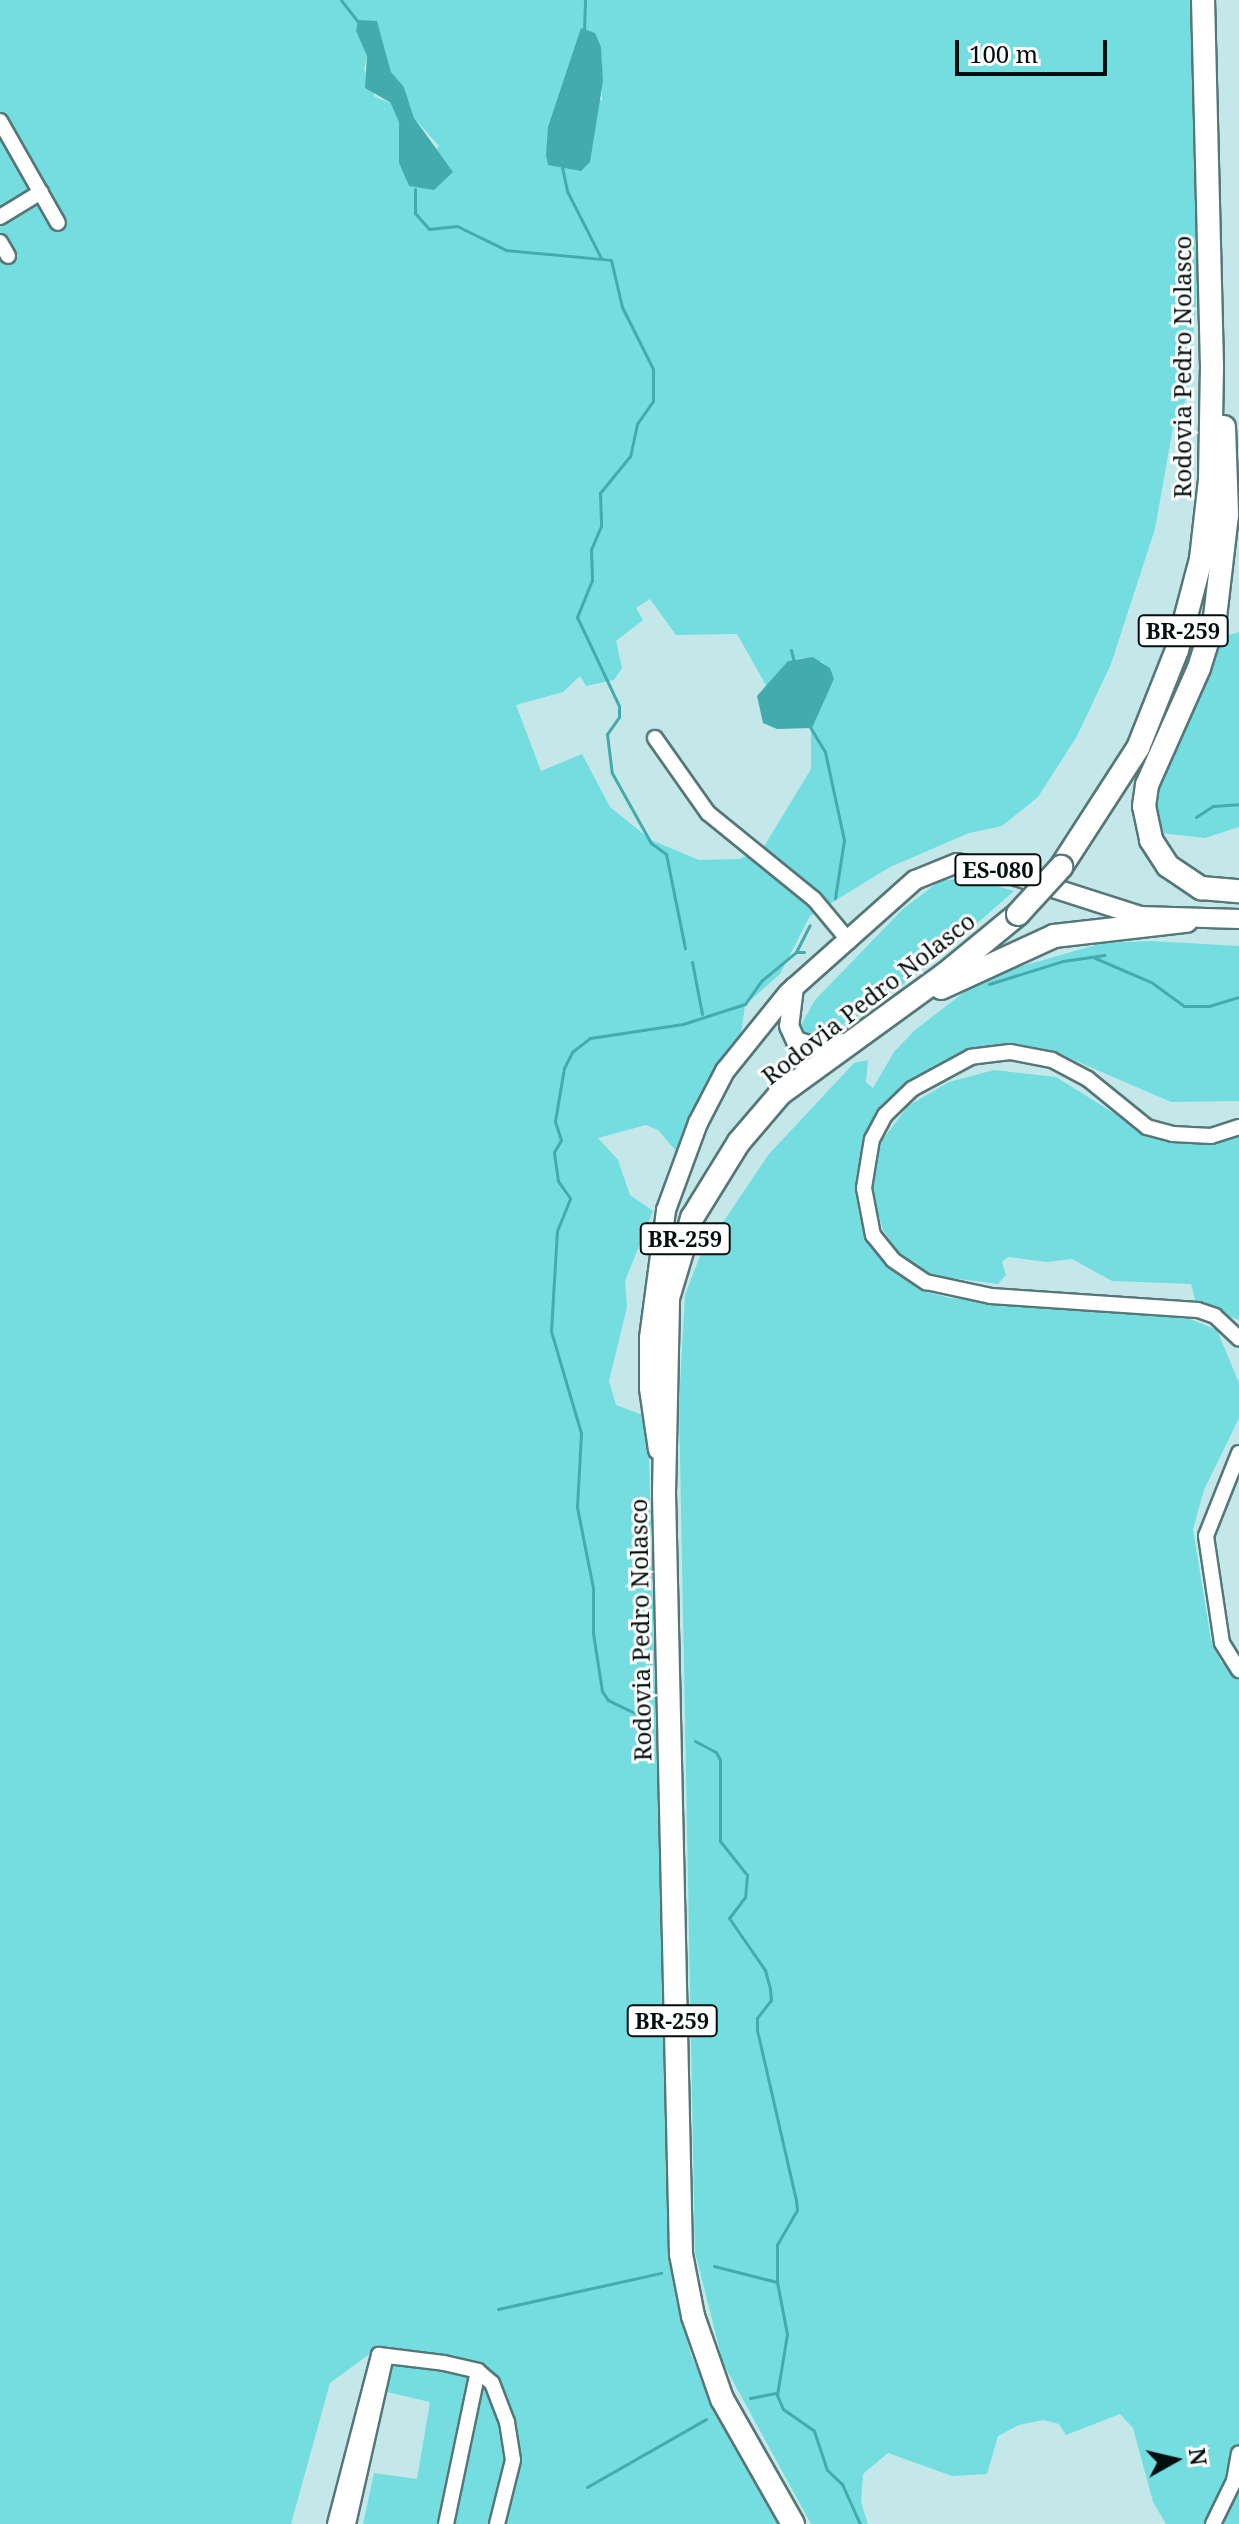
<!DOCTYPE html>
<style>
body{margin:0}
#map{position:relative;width:1239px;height:2524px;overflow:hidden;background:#c4e8e9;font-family:"Noto Serif",serif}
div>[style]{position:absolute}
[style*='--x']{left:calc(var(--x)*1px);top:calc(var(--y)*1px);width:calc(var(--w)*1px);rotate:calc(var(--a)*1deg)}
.green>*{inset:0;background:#74dde0}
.water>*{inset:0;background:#43abad}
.stream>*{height:3px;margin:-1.5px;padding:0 1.5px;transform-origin:1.5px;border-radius:1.5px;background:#43abad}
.roads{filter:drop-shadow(2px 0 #567778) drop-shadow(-2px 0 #567778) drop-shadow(0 2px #567778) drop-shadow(0 -2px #567778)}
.minor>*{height:14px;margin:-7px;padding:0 7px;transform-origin:7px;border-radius:7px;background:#fff}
.major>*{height:18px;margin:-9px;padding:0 9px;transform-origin:9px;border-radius:9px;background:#fff}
.highway>*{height:22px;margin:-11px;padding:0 11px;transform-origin:11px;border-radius:11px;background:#fff}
.bridges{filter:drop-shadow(2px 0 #567778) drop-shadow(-2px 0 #567778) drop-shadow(0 2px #567778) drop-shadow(0 -2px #567778)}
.highway-bridge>*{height:22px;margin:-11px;padding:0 11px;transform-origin:11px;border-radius:11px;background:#fff}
span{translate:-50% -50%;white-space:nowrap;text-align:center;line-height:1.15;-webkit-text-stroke:6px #fff;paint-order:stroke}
.shield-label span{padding:2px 6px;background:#fff;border:2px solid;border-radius:6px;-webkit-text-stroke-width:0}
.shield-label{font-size:22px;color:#030e0e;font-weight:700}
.street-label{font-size:24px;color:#030e0e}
.north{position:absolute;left:1135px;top:2420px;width:80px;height:80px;-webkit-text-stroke:6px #fff;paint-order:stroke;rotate:82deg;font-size:22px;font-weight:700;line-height:32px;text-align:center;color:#030e0e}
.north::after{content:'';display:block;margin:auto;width:28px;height:36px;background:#030e0e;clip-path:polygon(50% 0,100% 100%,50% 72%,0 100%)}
.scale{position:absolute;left:955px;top:40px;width:152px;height:36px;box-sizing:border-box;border:4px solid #030e0e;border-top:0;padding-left:10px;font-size:24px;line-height:28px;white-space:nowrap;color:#030e0e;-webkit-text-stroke:6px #fff;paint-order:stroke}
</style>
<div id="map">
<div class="green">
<i style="clip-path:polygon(evenodd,0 0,1192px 0,1197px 291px,1188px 395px,1173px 427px,1155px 529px,1111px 664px,1077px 736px,1038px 797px,1002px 826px,969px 833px,890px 867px,810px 916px,780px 974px,745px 1005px,739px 1050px,676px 1151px,658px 1130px,646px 1125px,598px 1138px,618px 1160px,630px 1195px,653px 1211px,625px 1281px,627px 1307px,609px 1381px,616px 1405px,648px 1417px,669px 2214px,676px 2294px,691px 2355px,725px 2431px,779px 2524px,363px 2524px,374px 2473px,417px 2479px,430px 2402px,387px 2392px,390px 2346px,375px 2350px,330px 2383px,291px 2524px,0 2524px,0 0,377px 22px,391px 72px,404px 87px,414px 118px,439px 146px,409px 186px,399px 162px,399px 116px,393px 104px,375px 97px,364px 69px,367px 56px,356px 31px,377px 22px,0 0,582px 28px,601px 47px,602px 100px,558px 100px,582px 28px,0 0,650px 599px,676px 635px,737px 634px,767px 687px,788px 661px,802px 658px,823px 662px,834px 679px,811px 729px,811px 769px,763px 848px,740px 859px,699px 860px,651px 840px,610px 807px,582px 754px,541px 771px,516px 705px,563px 692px,580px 676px,586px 686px,614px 680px,622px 668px,616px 641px,643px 620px,636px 608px,650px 599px)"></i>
<i style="clip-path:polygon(1239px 632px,1239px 827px,1205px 838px,1160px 833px,1150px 784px,1211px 641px)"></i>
<i style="clip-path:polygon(972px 879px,1014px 891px,927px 967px,822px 1042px,802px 1036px,801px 1025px,815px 1000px,903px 909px,941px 880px)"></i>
<i style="clip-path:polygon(1152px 941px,1239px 946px,1239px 1101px,1171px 1102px,1060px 1054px,977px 1055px,888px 1105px,864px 1139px,857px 1181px,865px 1225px,887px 1263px,919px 1290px,950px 1298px,1190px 1319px,1217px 1330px,1239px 1383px,1239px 1418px,1204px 1490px,1193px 1529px,1211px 1640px,1221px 1662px,1239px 1676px,1239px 2524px,1166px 2524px,1153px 2502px,1133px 2428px,1120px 2414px,1066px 2435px,1059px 2424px,1043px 2420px,1019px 2425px,998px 2436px,987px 2474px,952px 2476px,888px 2453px,863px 2474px,861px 2502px,868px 2524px,811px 2524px,723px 2363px,695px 2252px,679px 1403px,685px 1295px,700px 1256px,769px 1154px,854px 1063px,868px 1060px,866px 1082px,873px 1088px,894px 1052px,915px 1030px,984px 977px,1103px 943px)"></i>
<i style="clip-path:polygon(994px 1070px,1056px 1077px,1149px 1135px,1179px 1144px,1239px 1137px,1239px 1320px,1196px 1303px,1191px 1284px,1112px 1281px,1072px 1259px,1047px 1262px,1008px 1257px,1002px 1262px,1006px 1275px,998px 1284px,927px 1275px,901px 1256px,883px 1230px,873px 1196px,875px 1162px,883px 1139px,908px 1106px,949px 1082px)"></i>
</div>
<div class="water">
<i style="clip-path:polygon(358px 20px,377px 21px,391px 72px,404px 87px,414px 118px,453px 172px,434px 190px,409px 186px,399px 163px,399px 116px,393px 104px,365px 88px,367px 56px,356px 31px)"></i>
<i style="clip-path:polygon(581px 28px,595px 33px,601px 47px,603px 81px,590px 162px,581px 171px,548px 165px,546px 155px,548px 127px)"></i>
<i style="clip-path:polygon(813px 657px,830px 668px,834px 679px,812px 728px,777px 729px,763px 723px,757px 696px,788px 661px)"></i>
</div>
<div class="stream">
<i style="--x:341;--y:0;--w:28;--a:52"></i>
<i style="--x:584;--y:30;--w:30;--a:-88"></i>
<i style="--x:391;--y:101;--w:24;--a:66"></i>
<i style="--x:562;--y:167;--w:25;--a:78"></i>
<i style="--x:567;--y:191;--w:75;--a:63.1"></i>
<i style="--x:415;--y:189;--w:24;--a:90"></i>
<i style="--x:415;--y:213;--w:21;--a:49"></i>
<i style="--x:429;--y:229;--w:28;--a:-6"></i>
<i style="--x:457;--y:226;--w:55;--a:26.1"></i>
<i style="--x:506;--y:250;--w:105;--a:5.4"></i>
<i style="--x:611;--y:260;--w:48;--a:76.8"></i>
<i style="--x:622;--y:307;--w:69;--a:63.4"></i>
<i style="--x:653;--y:369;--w:32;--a:90"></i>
<i style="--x:653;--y:401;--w:28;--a:125"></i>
<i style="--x:637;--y:424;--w:33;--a:102"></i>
<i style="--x:630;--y:456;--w:48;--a:129"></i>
<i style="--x:600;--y:493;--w:33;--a:88"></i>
<i style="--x:601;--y:526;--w:26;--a:113"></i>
<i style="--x:591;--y:550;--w:30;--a:88"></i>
<i style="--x:592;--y:580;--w:40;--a:112"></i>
<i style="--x:577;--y:617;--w:98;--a:64.7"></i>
<i style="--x:619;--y:706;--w:11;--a:90"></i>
<i style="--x:619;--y:717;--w:21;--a:125"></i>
<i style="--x:607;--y:734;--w:39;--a:83"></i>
<i style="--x:612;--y:773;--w:80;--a:60.9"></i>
<i style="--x:651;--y:843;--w:19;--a:36"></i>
<i style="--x:666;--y:854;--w:96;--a:78.6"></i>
<i style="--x:791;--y:650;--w:12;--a:76"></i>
<i style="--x:810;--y:727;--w:29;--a:59"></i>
<i style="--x:825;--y:752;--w:90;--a:77.8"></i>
<i style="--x:844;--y:840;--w:59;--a:98.8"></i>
<i style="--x:1196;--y:817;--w:20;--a:-33"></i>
<i style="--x:1213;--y:806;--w:26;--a:-4"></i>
<i style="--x:796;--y:952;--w:8;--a:0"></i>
<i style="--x:1095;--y:958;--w:61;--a:23.2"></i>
<i style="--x:1151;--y:982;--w:41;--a:36"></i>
<i style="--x:1184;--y:1006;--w:25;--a:0"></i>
<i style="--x:1209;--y:1006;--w:31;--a:-17"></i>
<i style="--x:692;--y:962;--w:53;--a:79.1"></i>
<i style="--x:989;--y:984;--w:77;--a:-17.3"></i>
<i style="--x:1063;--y:961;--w:42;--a:-8.1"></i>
<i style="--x:649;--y:1720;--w:46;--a:-154"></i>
<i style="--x:608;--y:1700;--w:11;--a:-124"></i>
<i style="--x:602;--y:1691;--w:59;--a:-98.8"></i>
<i style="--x:593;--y:1633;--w:45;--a:-90"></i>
<i style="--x:593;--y:1588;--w:83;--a:-101.2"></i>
<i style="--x:577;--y:1507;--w:74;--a:-86.9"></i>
<i style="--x:581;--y:1433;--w:106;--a:-106.4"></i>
<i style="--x:551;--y:1331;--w:100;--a:-86.6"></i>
<i style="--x:557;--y:1231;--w:35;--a:-68"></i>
<i style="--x:570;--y:1198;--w:21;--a:-125"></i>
<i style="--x:558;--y:1181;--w:29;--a:-98"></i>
<i style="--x:554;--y:1152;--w:14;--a:-60"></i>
<i style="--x:561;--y:1140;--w:20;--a:-108"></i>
<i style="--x:555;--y:1121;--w:54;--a:-80.4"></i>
<i style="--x:564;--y:1068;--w:18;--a:-63"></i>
<i style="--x:572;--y:1052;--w:23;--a:-38"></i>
<i style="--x:590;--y:1038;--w:94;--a:-8.6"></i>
<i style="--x:683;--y:1024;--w:65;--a:-17.9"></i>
<i style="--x:745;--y:1004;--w:28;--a:-55"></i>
<i style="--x:761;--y:981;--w:45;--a:-39.6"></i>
<i style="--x:796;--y:952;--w:30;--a:-63"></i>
<i style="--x:695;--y:1741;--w:24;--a:28"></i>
<i style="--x:716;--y:1752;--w:9;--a:63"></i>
<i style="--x:720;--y:1760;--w:81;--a:90"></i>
<i style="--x:720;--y:1841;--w:43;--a:51.5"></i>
<i style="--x:747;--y:1875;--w:22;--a:95"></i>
<i style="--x:745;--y:1897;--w:26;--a:127"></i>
<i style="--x:729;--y:1918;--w:63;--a:55.3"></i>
<i style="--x:765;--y:1970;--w:20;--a:75"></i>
<i style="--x:770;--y:1989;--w:11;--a:85"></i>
<i style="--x:771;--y:2000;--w:23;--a:128"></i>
<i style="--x:757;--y:2018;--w:12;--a:90"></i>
<i style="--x:757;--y:2030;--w:174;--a:77.1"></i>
<i style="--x:796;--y:2200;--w:10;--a:84"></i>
<i style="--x:797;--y:2210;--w:39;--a:120"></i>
<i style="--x:777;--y:2244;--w:38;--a:90"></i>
<i style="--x:777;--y:2282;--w:53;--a:79.1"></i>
<i style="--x:787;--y:2334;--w:62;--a:99.3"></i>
<i style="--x:777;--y:2395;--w:15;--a:67"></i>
<i style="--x:783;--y:2409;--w:38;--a:35"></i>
<i style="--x:814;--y:2431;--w:41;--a:71.6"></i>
<i style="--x:827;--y:2470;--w:21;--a:43"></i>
<i style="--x:842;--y:2484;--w:44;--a:65.8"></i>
<i style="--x:714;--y:2266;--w:65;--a:14.3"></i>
<i style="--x:498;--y:2309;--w:167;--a:-12.5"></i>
<i style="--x:750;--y:2398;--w:26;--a:-11"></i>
<i style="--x:587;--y:2487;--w:137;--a:-29.7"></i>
</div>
<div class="roads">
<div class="minor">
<i style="--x:0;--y:121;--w:117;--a:60.4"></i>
<i style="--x:0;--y:217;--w:48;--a:-31.4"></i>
<i style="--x:0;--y:242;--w:16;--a:60"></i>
<i style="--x:655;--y:738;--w:92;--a:54.8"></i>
<i style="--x:708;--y:813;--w:136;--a:39.1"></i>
<i style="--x:814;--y:899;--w:55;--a:50.2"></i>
<i style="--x:1239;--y:1127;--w:29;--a:162"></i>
<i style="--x:1211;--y:1136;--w:38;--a:-177"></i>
<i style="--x:1173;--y:1134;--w:27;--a:-165"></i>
<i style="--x:1147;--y:1127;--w:76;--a:-140.9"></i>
<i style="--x:1088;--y:1079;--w:41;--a:-152.2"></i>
<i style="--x:1052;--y:1060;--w:43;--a:-169.2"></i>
<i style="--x:1010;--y:1052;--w:39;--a:173"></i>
<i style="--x:971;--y:1057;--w:67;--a:151.5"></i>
<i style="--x:912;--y:1089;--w:37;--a:136"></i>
<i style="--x:885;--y:1115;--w:27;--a:118"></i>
<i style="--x:872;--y:1139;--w:50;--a:99.3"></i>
<i style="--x:864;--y:1188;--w:48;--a:79.2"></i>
<i style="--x:873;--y:1235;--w:32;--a:51"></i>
<i style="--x:893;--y:1260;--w:40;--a:34"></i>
<i style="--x:926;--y:1282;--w:66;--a:12.2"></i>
<i style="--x:991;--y:1296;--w:207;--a:3.9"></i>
<i style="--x:1198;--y:1310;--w:18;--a:19"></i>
<i style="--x:1215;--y:1316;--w:33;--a:43"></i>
<i style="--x:1239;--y:1453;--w:89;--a:111.7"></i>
<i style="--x:1206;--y:1536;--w:108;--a:81.5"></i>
<i style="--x:1222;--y:1643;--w:32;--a:58"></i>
<i style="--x:335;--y:2524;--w:175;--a:-75.4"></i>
<i style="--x:379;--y:2355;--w:65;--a:7"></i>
<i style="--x:444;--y:2363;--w:35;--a:13"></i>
<i style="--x:478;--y:2371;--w:18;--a:41"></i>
<i style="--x:492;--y:2383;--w:42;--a:69"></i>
<i style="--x:507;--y:2422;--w:38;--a:81"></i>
<i style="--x:513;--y:2460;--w:66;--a:104"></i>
<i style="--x:348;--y:2524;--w:172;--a:-77.3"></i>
<i style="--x:446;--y:2524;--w:156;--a:-78.2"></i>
<i style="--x:1213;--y:2524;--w:48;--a:-64"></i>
<i style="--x:1234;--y:2481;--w:28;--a:-80"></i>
</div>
<div class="major">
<i style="--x:794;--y:987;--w:39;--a:97"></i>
<i style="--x:789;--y:1026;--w:17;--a:65"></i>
<i style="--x:796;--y:1041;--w:21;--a:17"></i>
<i style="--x:816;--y:1047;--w:28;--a:-8"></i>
<i style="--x:658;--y:1450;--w:63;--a:-98.3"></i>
<i style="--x:649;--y:1388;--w:50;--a:-90"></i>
<i style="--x:649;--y:1338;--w:129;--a:-82.4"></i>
<i style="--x:666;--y:1210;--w:93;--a:-69.8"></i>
<i style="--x:698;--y:1123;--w:59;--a:-62.6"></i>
<i style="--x:725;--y:1071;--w:100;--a:-51.1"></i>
<i style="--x:788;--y:993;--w:170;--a:-41.7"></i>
<i style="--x:915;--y:880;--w:45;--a:-22"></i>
<i style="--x:957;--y:863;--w:41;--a:9.9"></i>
<i style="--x:997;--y:870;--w:150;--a:17.8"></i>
<i style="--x:1140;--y:916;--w:99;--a:1.7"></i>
</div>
<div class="highway">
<i style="--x:1224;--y:427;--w:88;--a:88"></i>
<i style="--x:1227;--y:515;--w:103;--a:96.7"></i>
<i style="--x:1215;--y:617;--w:53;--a:107.4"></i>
<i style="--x:1199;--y:668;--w:128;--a:114"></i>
<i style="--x:1147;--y:785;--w:21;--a:98"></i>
<i style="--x:1144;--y:806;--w:35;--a:78"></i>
<i style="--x:1151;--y:840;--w:31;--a:57"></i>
<i style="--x:1168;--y:866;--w:40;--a:34"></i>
<i style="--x:1201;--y:888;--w:38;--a:5"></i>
<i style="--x:1061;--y:867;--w:142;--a:-57.1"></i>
<i style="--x:1138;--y:748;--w:105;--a:-68.3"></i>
<i style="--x:1177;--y:650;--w:94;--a:-75.2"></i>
<i style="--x:1201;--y:559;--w:80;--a:-83.5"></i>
<i style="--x:1210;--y:480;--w:113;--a:-89"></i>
<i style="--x:1212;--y:367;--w:367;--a:-91.4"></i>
<i style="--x:941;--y:988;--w:124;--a:-24.7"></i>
<i style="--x:1054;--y:936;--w:133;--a:-6.5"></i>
<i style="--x:793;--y:2524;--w:144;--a:-119.6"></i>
<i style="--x:722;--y:2399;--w:88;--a:-109.3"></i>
<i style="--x:693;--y:2316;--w:63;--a:-101"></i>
<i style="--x:681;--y:2254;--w:761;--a:-91.28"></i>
<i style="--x:664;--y:1493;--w:195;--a:-88.8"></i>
<i style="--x:668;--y:1298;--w:84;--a:-73.3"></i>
<i style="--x:692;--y:1218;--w:89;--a:-58.3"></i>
<i style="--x:739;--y:1142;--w:63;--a:-49.5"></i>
<i style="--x:780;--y:1094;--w:203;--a:-36"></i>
<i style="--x:944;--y:975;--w:96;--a:-39.5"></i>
</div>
</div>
<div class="bridges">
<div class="highway-bridge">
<i style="--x:1018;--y:914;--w:64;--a:-47.5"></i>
</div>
</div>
<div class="shield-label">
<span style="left:1183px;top:631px">BR-259</span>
<span style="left:998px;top:870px">ES-080</span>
<span style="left:685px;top:1239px">BR-259</span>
<span style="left:672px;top:2021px">BR-259</span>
</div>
<div class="street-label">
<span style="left:1182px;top:367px;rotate:-90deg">Rodovia Pedro Nolasco</span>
<span style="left:868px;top:998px;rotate:-38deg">Rodovia Pedro Nolasco</span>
<span style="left:640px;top:1630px;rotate:-91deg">Rodovia Pedro Nolasco</span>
</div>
<div class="north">N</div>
<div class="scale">100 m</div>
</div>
